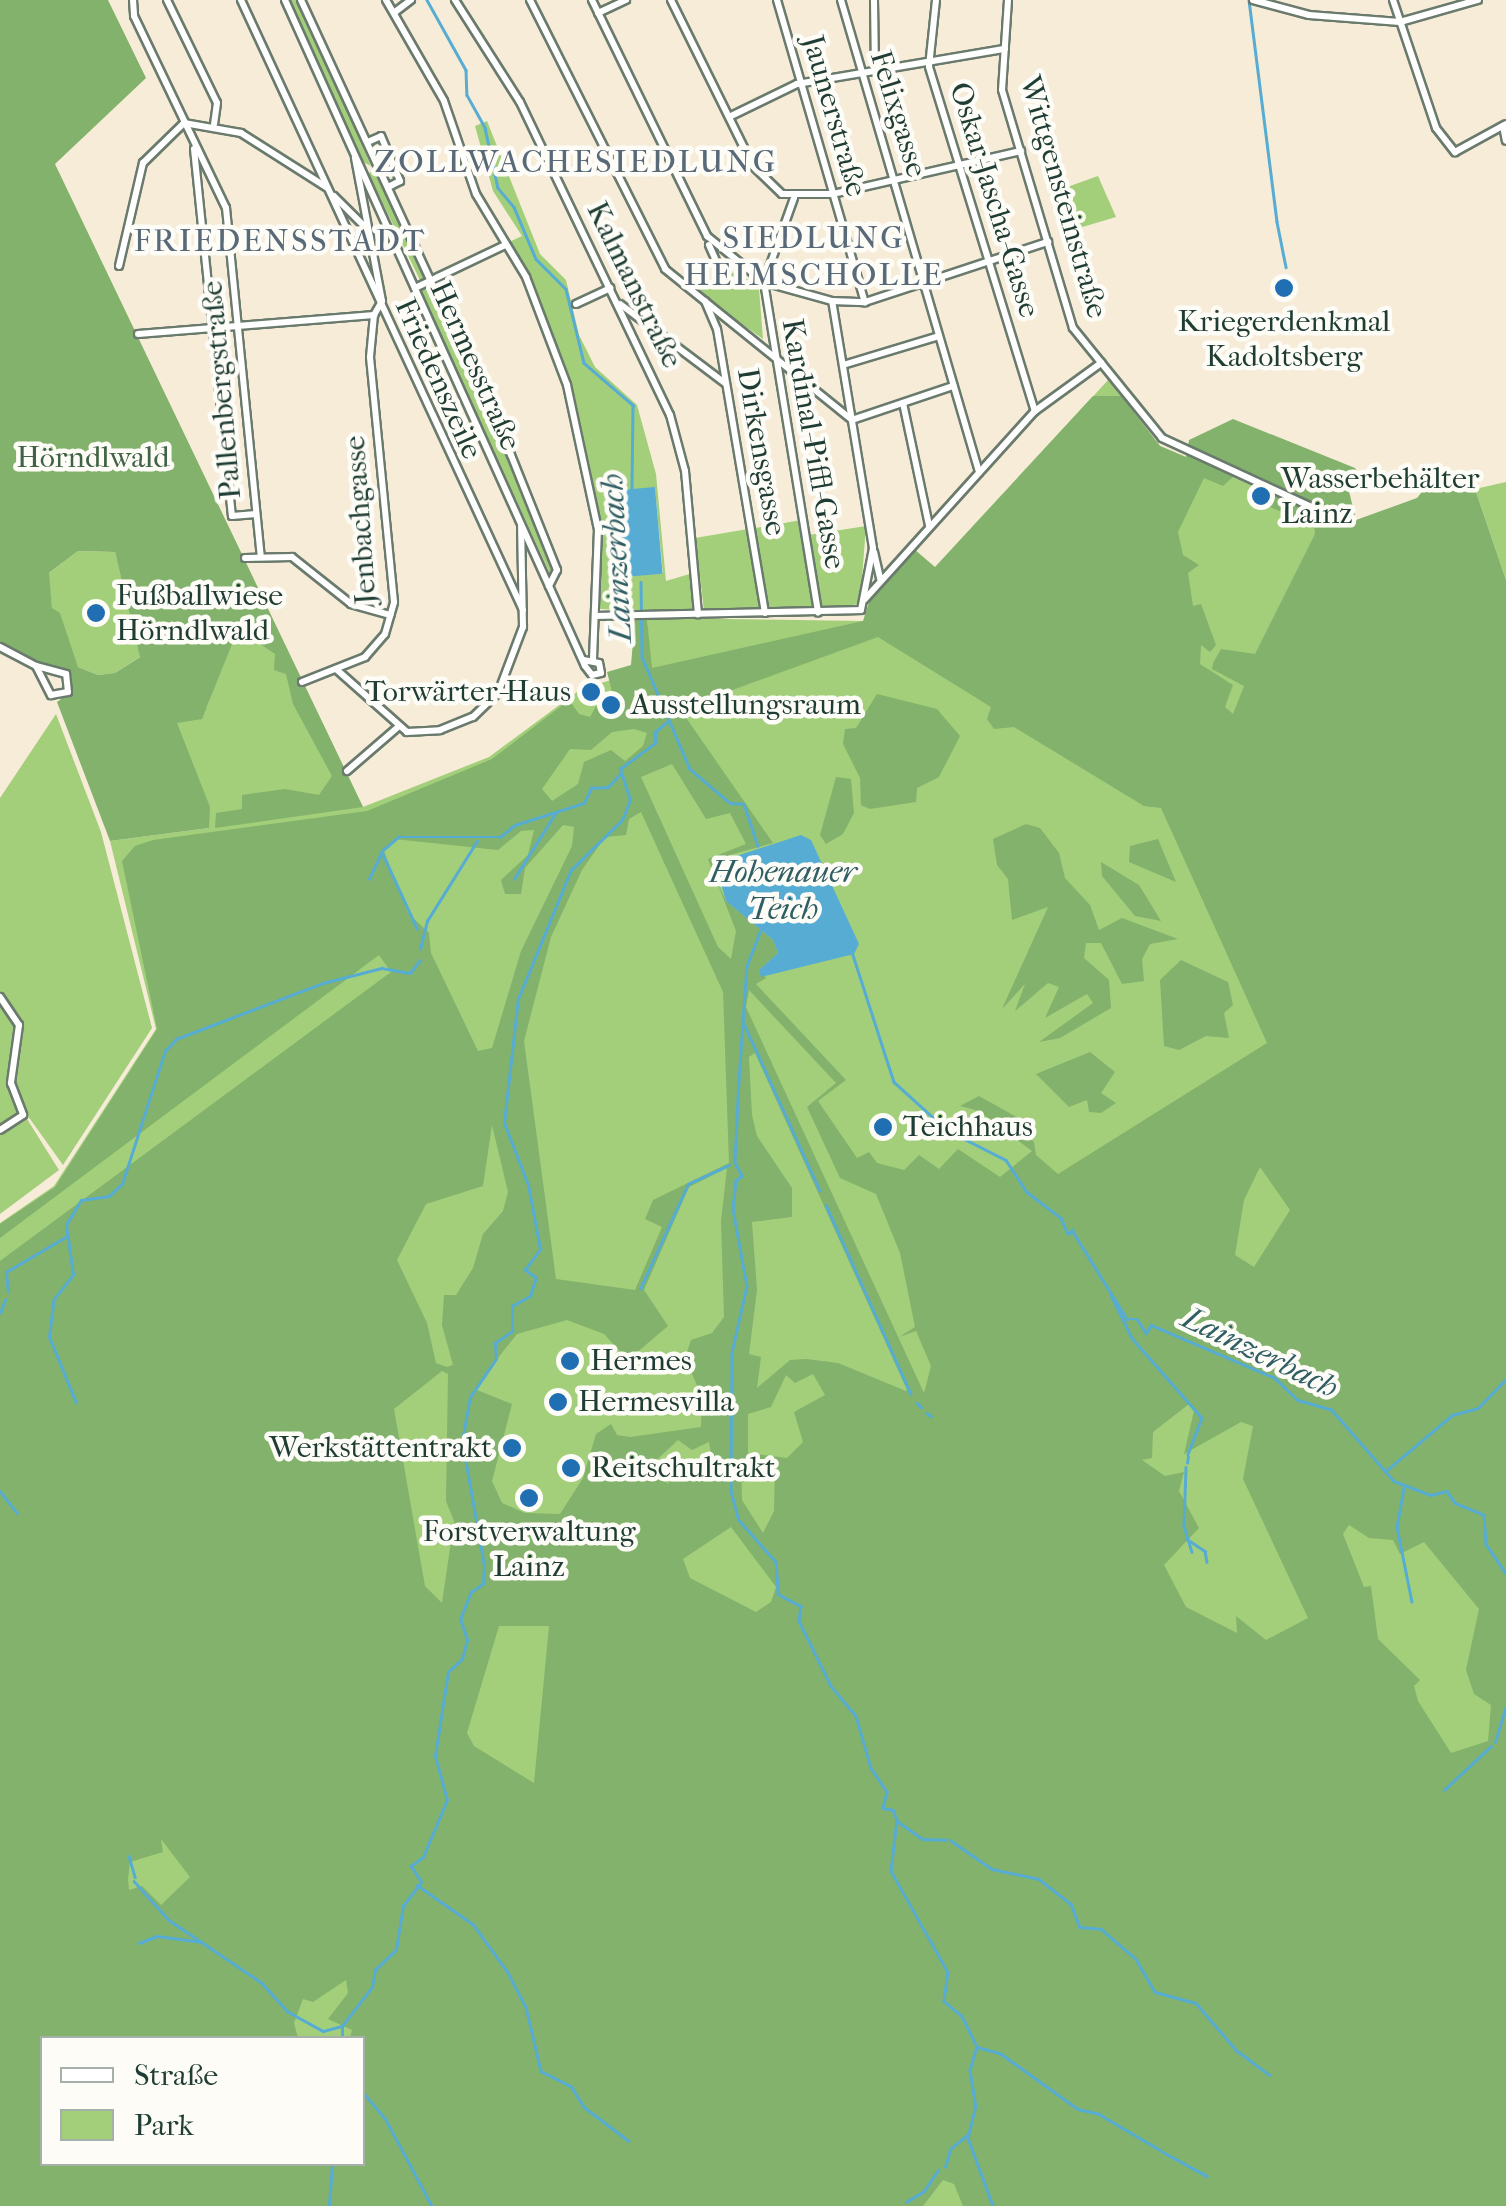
<!DOCTYPE html>
<meta charset="utf-8">
<style>
body{margin:0}
#map{position:relative;width:1506px;height:2206px;overflow:hidden;background:#f6ecd8;font-family:"IM FELL French Canon",serif}
div>[style]{position:absolute}
[style*='--x']{left:calc(var(--x)*1px);top:calc(var(--y)*1px);width:calc(var(--w)*1px);rotate:calc(var(--a)*1deg)}
.green>*{inset:0;background:#a3cf7b;transform-origin:0 0}
.forest>*{inset:0;background:#82b26b}
.water>*{inset:0;background:#57acd3;transform-origin:0 0}
.stream>*{height:2.5px;margin:-1.25px;padding:0 1.25px;transform-origin:1.25px;border-radius:1.25px;background:#57acd3}
.roads{filter:drop-shadow(2px 0 #6a7a6d) drop-shadow(-2px 0 #6a7a6d) drop-shadow(0 2px #6a7a6d) drop-shadow(0 -2px #6a7a6d)}
.minor>*{height:6px;margin:-3px;padding:0 3px;transform-origin:3px;border-radius:3px;background:#fff}
.dots>*{width:28px;height:28px;translate:-50% -50%;box-sizing:border-box;border:5px solid #fdfcf7;border-radius:50%}
span{translate:-50% -50%;white-space:nowrap;text-align:center;line-height:1.15;-webkit-text-stroke:9px #fdfcf7;paint-order:stroke}
.street-label{font-size:30px;color:#1f3d34}
.poi-label{font-size:30px;color:#1f3d34}
.left{translate:0 -50%;text-align:left}
.right{translate:-100% -50%;text-align:right}
.park-label{font-size:30px;color:#406246}
.neighbourhood-label{font-size:32px;color:#586978;letter-spacing:2.5px}
.water-label{font-size:32px;color:#305e64;font-style:italic}
.legend{position:absolute;left:40px;top:2036px;width:325px;height:130px;box-sizing:border-box;background:#fdfcf7;border:2px solid #a4b0a9;margin:0;padding:12px 18px;list-style:none;font-size:30px;color:#1f3d34}
.legend li{display:flex;align-items:center;gap:20px;height:50px}
.legend b{width:50px;border:2px solid #a4b0a9}
</style>
<div id="map">
<div class="green">
<i style="clip-path:polygon(290px 0,299px 0,371px 166px,363px 162px)"></i>
<i style="clip-path:polygon(evenodd,487px 121px,540px 254px,566px 280px,579px 335px,595px 367px,637px 405px,656px 474px,666px 581px,693px 573px,692px 612px,600px 609px,600px 542px,585px 449px,538px 301px,507px 243px,522px 236px,493px 191px,475px 126px,487px 121px,655px 488px,663px 574px,614px 491px,655px 488px)"></i>
<i style="left:377px;top:169px;width:121px;height:10px;rotate:64deg"></i>
<i style="clip-path:polygon(1098px 176px,1116px 217px,1069px 231px,1056px 191px)"></i>
<i style="clip-path:polygon(737px 271px,759px 289px,763px 339px,694px 290px)"></i>
<i style="clip-path:polygon(429px 284px,510px 458px,553px 564px,551px 576px,421px 291px)"></i>
<i style="clip-path:polygon(evenodd,1109px 379px,1160px 446px,1450px 570px,1506px 631px,1506px 2206px,0 2206px,0 1223px,54px 1186px,156px 1029px,110px 841px,209px 828px,207px 801px,176px 723px,207px 707px,234px 630px,287px 650px,363px 807px,489px 757px,581px 689px,651px 668px,647px 618px,864px 621px,900px 606px,1109px 379px,42px 2038px,362px 2038px,362px 2164px,42px 2164px,42px 2038px)"></i>
<i style="clip-path:polygon(1506px 482px,1506px 580px,1475px 489px)"></i>
<i style="left:801px;top:520px;width:89px;height:48px;rotate:80deg"></i>
<i style="clip-path:polygon(866px 526px,860px 604px,821px 609px,809px 535px)"></i>
<i style="clip-path:polygon(748px 529px,762px 608px,704px 610px,695px 538px)"></i>
<i style="clip-path:polygon(78px 551px,115px 552px,141px 656px,115px 673px,98px 675px,78px 667px,52px 608px,48px 574px)"></i>
<i style="clip-path:polygon(56px 714px,101px 832px,152px 1028px,63px 1165px,25px 1112px,13px 1082px,23px 1034px,0 994px,0 798px)"></i>
<i style="clip-path:polygon(0 1001px,17px 1030px,12px 1095px,59px 1170px,0 1214px)"></i>
</div>
<div class="forest">
<i style="clip-path:polygon(evenodd,0 0,108px 0,146px 78px,55px 164px,363px 807px,215px 828px,216px 813px,242px 809px,242px 795px,285px 789px,319px 795px,332px 776px,293px 704px,286px 674px,274px 670px,275px 654px,238px 629px,202px 719px,177px 723px,210px 807px,209px 828px,110px 841px,57px 702px,72px 691px,72px 676px,0 645px,0 0,78px 551px,115px 552px,140px 657px,115px 673px,98px 675px,78px 667px,60px 613px,52px 608px,49px 573px,78px 551px)"></i>
<i style="clip-path:polygon(evenodd,1093px 396px,1121px 396px,1160px 446px,1186px 457px,1189px 440px,1233px 419px,1355px 468px,1362px 479px,1347px 483px,1356px 520px,1417px 498px,1430px 482px,1475px 489px,1506px 580px,1506px 2206px,963px 2206px,954px 2184px,943px 2180px,923px 2206px,0 2206px,0 1261px,391px 972px,379px 955px,0 1238px,0 1224px,55px 1187px,157px 1029px,122px 861px,135px 846px,153px 840px,367px 811px,492px 759px,569px 700px,579px 714px,590px 717px,596px 706px,605px 713px,616px 707px,607px 672px,631px 665px,635px 618px,647px 618px,652px 668px,863px 621px,869px 602px,914px 549px,935px 567px,1093px 396px,1233px 477px,1258px 488px,1256px 501px,1314px 526px,1315px 534px,1255px 654px,1221px 649px,1213px 663px,1212px 669px,1244px 686px,1233px 714px,1225px 707px,1233px 685px,1200px 664px,1201px 645px,1210px 652px,1216px 645px,1201px 604px,1193px 606px,1188px 573px,1199px 565px,1183px 555px,1178px 532px,1204px 478px,1223px 486px,1233px 477px,1093px 396px,878px 637px,991px 707px,987px 719px,994px 729px,1014px 727px,1144px 806px,1161px 808px,1267px 1043px,1058px 1174px,1036px 1155px,1034px 1142px,1019px 1131px,1022px 1120px,979px 1096px,960px 1106px,979px 1111px,1032px 1151px,1000px 1177px,958px 1149px,939px 1169px,919px 1155px,904px 1170px,877px 1163px,869px 1152px,857px 1158px,818px 1101px,846px 1080px,756px 984px,766px 978px,759px 970px,778px 953px,773px 940px,726px 901px,713px 873px,719px 858px,773px 843px,680px 709px,878px 637px,1093px 396px,634px 729px,647px 733px,643px 746px,625px 761px,611px 750px,584px 762px,578px 784px,552px 801px,542px 789px,570px 749px,591px 750px,612px 732px,634px 729px,1093px 396px,672px 764px,706px 819px,730px 813px,746px 844px,708px 859px,736px 931px,731px 959px,718px 947px,641px 777px,672px 764px,1093px 396px,641px 812px,723px 992px,729px 1163px,653px 1200px,645px 1219px,662px 1227px,635px 1290px,556px 1279px,524px 1041px,551px 937px,582px 870px,605px 837px,626px 835px,629px 819px,641px 812px,1093px 396px,563px 825px,574px 827px,572px 846px,521px 951px,492px 1048px,478px 1051px,431px 953px,429px 933px,408px 913px,384px 851px,394px 839px,498px 850px,521px 831px,534px 830px,528px 855px,501px 880px,505px 894px,521px 894px,525px 868px,563px 825px,1093px 396px,749px 990px,836px 1083px,807px 1107px,840px 1178px,876px 1194px,900px 1253px,915px 1327px,899px 1337px,916px 1331px,931px 1366px,924px 1393px,746px 1007px,749px 990px,1093px 396px,755px 1053px,907px 1390px,906px 1391px,838px 1363px,806px 1359px,790px 1360px,757px 1388px,761px 1357px,749px 1354px,757px 1290px,752px 1222px,792px 1217px,792px 1188px,757px 1136px,752px 1115px,749px 1057px,755px 1053px,1093px 396px,492px 1125px,508px 1192px,503px 1211px,483px 1234px,473px 1268px,456px 1295px,444px 1295px,442px 1325px,453px 1365px,447px 1367px,436px 1363px,427px 1323px,397px 1260px,426px 1204px,483px 1186px,492px 1125px,1093px 396px,1260px 1167px,1290px 1210px,1254px 1267px,1235px 1255px,1244px 1200px,1260px 1167px,1093px 396px,727px 1168px,721px 1221px,724px 1317px,712px 1333px,691px 1340px,685px 1358px,702px 1397px,701px 1427px,630px 1437px,617px 1435px,611px 1424px,596px 1434px,583px 1478px,560px 1514px,525px 1513px,502px 1503px,492px 1481px,512px 1404px,477px 1390px,501px 1354px,517px 1334px,567px 1320px,604px 1334px,628px 1360px,668px 1326px,644px 1290px,689px 1187px,727px 1168px,1093px 396px,442px 1371px,448px 1374px,446px 1501px,454px 1521px,442px 1603px,425px 1586px,394px 1409px,442px 1371px,1093px 396px,813px 1374px,825px 1395px,794px 1412px,803px 1442px,787px 1458px,748px 1453px,748px 1414px,771px 1407px,786px 1375px,795px 1383px,813px 1374px,1093px 396px,1189px 1404px,1194px 1411px,1184px 1454px,1241px 1422px,1253px 1426px,1243px 1479px,1308px 1618px,1266px 1640px,1236px 1616px,1237px 1633px,1186px 1607px,1164px 1565px,1199px 1528px,1179px 1491px,1184px 1472px,1165px 1476px,1142px 1460px,1152px 1458px,1153px 1432px,1189px 1404px,1093px 396px,678px 1440px,692px 1450px,709px 1442px,713px 1470px,700px 1472px,679px 1461px,668px 1484px,652px 1464px,678px 1440px,1093px 396px,741px 1459px,775px 1464px,774px 1511px,763px 1533px,742px 1500px,741px 1459px,1093px 396px,1349px 1525px,1369px 1538px,1393px 1540px,1400px 1554px,1424px 1542px,1479px 1609px,1466px 1670px,1474px 1694px,1491px 1705px,1488px 1741px,1451px 1753px,1418px 1701px,1414px 1686px,1420px 1680px,1378px 1639px,1371px 1586px,1364px 1587px,1343px 1534px,1349px 1525px,1093px 396px,731px 1527px,776px 1587px,771px 1602px,756px 1612px,690px 1578px,683px 1559px,731px 1527px,1093px 396px,499px 1626px,549px 1626px,534px 1783px,474px 1746px,467px 1733px,499px 1626px,1093px 396px,161px 1839px,190px 1877px,161px 1905px,142px 1886px,129px 1890px,128px 1879px,130px 1862px,163px 1852px,161px 1839px,1093px 396px,346px 1980px,348px 1993px,328px 2019px,352px 2030px,350px 2038px,362px 2038px,362px 2164px,42px 2164px,42px 2038px,298px 2038px,294px 2023px,303px 1999px,313px 2002px,346px 1980px)"></i>
<i style="clip-path:polygon(877px 694px,937px 709px,960px 736px,939px 777px,917px 788px,916px 802px,870px 809px,861px 805px,860px 778px,843px 744px,845px 729px,856px 728px)"></i>
<i style="clip-path:polygon(836px 777px,851px 779px,854px 813px,843px 834px,826px 844px,820px 835px)"></i>
<i style="clip-path:polygon(1026px 824px,1040px 828px,1059px 853px,1065px 878px,1090px 905px,1099px 930px,1122px 918px,1178px 939px,1150px 944px,1142px 959px,1144px 981px,1122px 984px,1101px 943px,1086px 943px,1084px 958px,1109px 980px,1111px 1008px,1060px 1038px,1039px 1042px,1093px 1003px,1087px 994px,1045px 1018px,1059px 987px,1048px 983px,1015px 1011px,1025px 984px,1002px 1009px,1048px 907px,1012px 920px,1008px 879px,997px 865px,993px 839px)"></i>
<i style="clip-path:polygon(1158px 839px,1176px 882px,1129px 862px,1130px 846px)"></i>
<i style="clip-path:polygon(1101px 862px,1139px 885px,1161px 921px,1135px 916px,1102px 876px)"></i>
<i style="clip-path:polygon(1181px 960px,1228px 982px,1233px 1005px,1224px 1013px,1229px 1038px,1206px 1036px,1179px 1050px,1164px 1046px,1160px 980px)"></i>
<i style="clip-path:polygon(1090px 1052px,1115px 1072px,1101px 1093px,1116px 1103px,1101px 1113px,1089px 1112px,1087px 1100px,1069px 1107px,1036px 1074px)"></i>
</div>
<div class="water">
<i style="left:655px;top:487px;width:87px;height:42px;rotate:85deg"></i>
<i style="clip-path:polygon(801px 835px,811px 840px,859px 944px,854px 954px,761px 977px,759px 970px,778px 953px,773px 940px,726px 901px,715px 863px)"></i>
</div>
<div class="stream">
<i style="--x:427;--y:0;--w:80;--a:60.9"></i>
<i style="--x:466;--y:70;--w:25;--a:88"></i>
<i style="--x:467;--y:95;--w:38;--a:61"></i>
<i style="--x:485;--y:128;--w:61;--a:77.8"></i>
<i style="--x:498;--y:188;--w:25;--a:50"></i>
<i style="--x:514;--y:207;--w:56;--a:67.1"></i>
<i style="--x:536;--y:259;--w:42;--a:45"></i>
<i style="--x:566;--y:289;--w:76;--a:76.3"></i>
<i style="--x:584;--y:363;--w:65;--a:40.6"></i>
<i style="--x:633;--y:405;--w:84;--a:90.7"></i>
<i style="--x:1249;--y:0;--w:223;--a:82.8"></i>
<i style="--x:1277;--y:222;--w:46;--a:78.7"></i>
<i style="--x:641;--y:582;--w:75;--a:89.2"></i>
<i style="--x:642;--y:657;--w:122;--a:66.8"></i>
<i style="--x:690;--y:769;--w:52;--a:40.4"></i>
<i style="--x:730;--y:803;--w:14;--a:4"></i>
<i style="--x:744;--y:804;--w:44;--a:71.6"></i>
<i style="--x:382;--y:852;--w:84;--a:65.3"></i>
<i style="--x:369;--y:879;--w:31;--a:-65"></i>
<i style="--x:382;--y:851;--w:21;--a:-41"></i>
<i style="--x:398;--y:837;--w:102;--a:0"></i>
<i style="--x:500;--y:837;--w:19;--a:-39"></i>
<i style="--x:515;--y:825;--w:72;--a:-17.7"></i>
<i style="--x:584;--y:803;--w:17;--a:-65"></i>
<i style="--x:591;--y:788;--w:17;--a:-3"></i>
<i style="--x:608;--y:787;--w:16;--a:-47"></i>
<i style="--x:514;--y:879;--w:77;--a:-57.8"></i>
<i style="--x:761;--y:930;--w:39;--a:111"></i>
<i style="--x:747;--y:966;--w:114;--a:94"></i>
<i style="--x:739;--y:1080;--w:82;--a:92.8"></i>
<i style="--x:735;--y:1162;--w:16;--a:63"></i>
<i style="--x:742;--y:1176;--w:8;--a:140"></i>
<i style="--x:736;--y:1181;--w:28;--a:96"></i>
<i style="--x:733;--y:1209;--w:78;--a:79.7"></i>
<i style="--x:747;--y:1286;--w:69;--a:102.6"></i>
<i style="--x:732;--y:1353;--w:138;--a:90.4"></i>
<i style="--x:731;--y:1491;--w:30;--a:75"></i>
<i style="--x:739;--y:1520;--w:56;--a:48.6"></i>
<i style="--x:776;--y:1562;--w:32;--a:86"></i>
<i style="--x:778;--y:1594;--w:26;--a:28"></i>
<i style="--x:801;--y:1606;--w:15;--a:98"></i>
<i style="--x:799;--y:1621;--w:72;--a:63.8"></i>
<i style="--x:831;--y:1686;--w:39;--a:50"></i>
<i style="--x:856;--y:1716;--w:54;--a:73.9"></i>
<i style="--x:871;--y:1768;--w:29;--a:56"></i>
<i style="--x:887;--y:1792;--w:16;--a:104"></i>
<i style="--x:883;--y:1808;--w:10;--a:11"></i>
<i style="--x:893;--y:1810;--w:11;--a:68"></i>
<i style="--x:897;--y:1820;--w:51;--a:96.7"></i>
<i style="--x:891;--y:1871;--w:116;--a:60.6"></i>
<i style="--x:948;--y:1972;--w:29;--a:98"></i>
<i style="--x:944;--y:2001;--w:23;--a:40"></i>
<i style="--x:962;--y:2016;--w:34;--a:64"></i>
<i style="--x:977;--y:2047;--w:24;--a:107"></i>
<i style="--x:970;--y:2070;--w:36;--a:81"></i>
<i style="--x:976;--y:2106;--w:33;--a:104"></i>
<i style="--x:968;--y:2138;--w:72;--a:69.8"></i>
<i style="--x:420;--y:949;--w:29;--a:-76"></i>
<i style="--x:427;--y:921;--w:94;--a:-58"></i>
<i style="--x:852;--y:952;--w:137;--a:72.1"></i>
<i style="--x:894;--y:1082;--w:72;--a:42.2"></i>
<i style="--x:947;--y:1130;--w:66;--a:27"></i>
<i style="--x:1006;--y:1160;--w:38;--a:57"></i>
<i style="--x:1027;--y:1192;--w:43;--a:37.4"></i>
<i style="--x:1061;--y:1218;--w:17;--a:66"></i>
<i style="--x:1068;--y:1234;--w:6;--a:-45"></i>
<i style="--x:1072;--y:1230;--w:105;--a:58.3"></i>
<i style="--x:1127;--y:1319;--w:10;--a:0"></i>
<i style="--x:1137;--y:1319;--w:17;--a:57"></i>
<i style="--x:1146;--y:1333;--w:9;--a:-58"></i>
<i style="--x:1151;--y:1325;--w:135;--a:23.1"></i>
<i style="--x:1275;--y:1378;--w:32;--a:44"></i>
<i style="--x:1298;--y:1400;--w:35;--a:16"></i>
<i style="--x:1332;--y:1410;--w:94;--a:48.9"></i>
<i style="--x:1394;--y:1481;--w:39;--a:21"></i>
<i style="--x:1430;--y:1495;--w:17;--a:-13"></i>
<i style="--x:1447;--y:1491;--w:14;--a:56"></i>
<i style="--x:1455;--y:1503;--w:31;--a:22"></i>
<i style="--x:1484;--y:1515;--w:29;--a:86"></i>
<i style="--x:1486;--y:1544;--w:36;--a:56"></i>
<i style="--x:744;--y:1024;--w:183;--a:65.5"></i>
<i style="--x:826;--y:1205;--w:207;--a:65.8"></i>
<i style="--x:640;--y:1289;--w:115;--a:-65.4"></i>
<i style="--x:688;--y:1184;--w:45;--a:-24.9"></i>
<i style="--x:8;--y:1292;--w:20;--a:-96"></i>
<i style="--x:6;--y:1272;--w:71;--a:-30.5"></i>
<i style="--x:1111;--y:1295;--w:48;--a:64"></i>
<i style="--x:1132;--y:1338;--w:106;--a:48.8"></i>
<i style="--x:1202;--y:1418;--w:39;--a:111"></i>
<i style="--x:0;--y:1313;--w:14;--a:-69"></i>
<i style="--x:76;--y:1403;--w:71;--a:-112.2"></i>
<i style="--x:49;--y:1337;--w:38;--a:-83"></i>
<i style="--x:54;--y:1299;--w:31;--a:-52"></i>
<i style="--x:73;--y:1275;--w:50;--a:-98"></i>
<i style="--x:66;--y:1225;--w:29;--a:-59"></i>
<i style="--x:81;--y:1200;--w:28;--a:-8"></i>
<i style="--x:109;--y:1196;--w:18;--a:-43"></i>
<i style="--x:122;--y:1184;--w:140;--a:-72.1"></i>
<i style="--x:165;--y:1051;--w:16;--a:-47"></i>
<i style="--x:176;--y:1039;--w:157;--a:-20.9"></i>
<i style="--x:323;--y:983;--w:61;--a:-14.3"></i>
<i style="--x:382;--y:968;--w:28;--a:10"></i>
<i style="--x:410;--y:973;--w:16;--a:-52"></i>
<i style="--x:917;--y:1403;--w:6;--a:45"></i>
<i style="--x:927;--y:1413;--w:5;--a:37"></i>
<i style="--x:1187;--y:1463;--w:6;--a:-81"></i>
<i style="--x:1186;--y:1467;--w:59;--a:91.9"></i>
<i style="--x:1184;--y:1526;--w:27;--a:73"></i>
<i style="--x:1387;--y:1470;--w:85;--a:-40.2"></i>
<i style="--x:1452;--y:1415;--w:27;--a:-15"></i>
<i style="--x:1478;--y:1408;--w:40;--a:-46"></i>
<i style="--x:1404;--y:1488;--w:40;--a:100"></i>
<i style="--x:1397;--y:1527;--w:76;--a:78.7"></i>
<i style="--x:0;--y:1491;--w:28;--a:52"></i>
<i style="--x:1187;--y:1539;--w:22;--a:34"></i>
<i style="--x:1205;--y:1551;--w:11;--a:80"></i>
<i style="--x:1495;--y:1742;--w:37;--a:-73"></i>
<i style="--x:1444;--y:1790;--w:64;--a:-43.1"></i>
<i style="--x:897;--y:1821;--w:32;--a:35"></i>
<i style="--x:923;--y:1839;--w:23;--a:2"></i>
<i style="--x:950;--y:1840;--w:51;--a:34.6"></i>
<i style="--x:992;--y:1869;--w:48;--a:12"></i>
<i style="--x:1039;--y:1879;--w:41;--a:38"></i>
<i style="--x:1071;--y:1904;--w:25;--a:69"></i>
<i style="--x:1080;--y:1927;--w:21;--a:5"></i>
<i style="--x:1101;--y:1929;--w:46;--a:40.6"></i>
<i style="--x:1136;--y:1959;--w:38;--a:60"></i>
<i style="--x:1155;--y:1992;--w:42;--a:15"></i>
<i style="--x:1196;--y:2003;--w:63;--a:49.5"></i>
<i style="--x:129;--y:1856;--w:22;--a:74"></i>
<i style="--x:134;--y:1881;--w:52;--a:48.1"></i>
<i style="--x:169;--y:1920;--w:112;--a:34.1"></i>
<i style="--x:262;--y:1983;--w:38;--a:48"></i>
<i style="--x:287;--y:2011;--w:41;--a:29.1"></i>
<i style="--x:323;--y:2031;--w:20;--a:-15"></i>
<i style="--x:417;--y:1885;--w:68;--a:34.9"></i>
<i style="--x:473;--y:1924;--w:58;--a:54.1"></i>
<i style="--x:507;--y:1971;--w:41;--a:62.2"></i>
<i style="--x:526;--y:2007;--w:66;--a:76.8"></i>
<i style="--x:541;--y:2071;--w:34;--a:27"></i>
<i style="--x:571;--y:2086;--w:25;--a:58"></i>
<i style="--x:584;--y:2107;--w:56;--a:37.1"></i>
<i style="--x:139;--y:1943;--w:19;--a:-21"></i>
<i style="--x:157;--y:1936;--w:45;--a:7.6"></i>
<i style="--x:342;--y:2038;--w:12;--a:-90"></i>
<i style="--x:342;--y:2026;--w:49;--a:-52.4"></i>
<i style="--x:372;--y:1987;--w:17;--a:-80"></i>
<i style="--x:375;--y:1970;--w:29;--a:-44"></i>
<i style="--x:396;--y:1950;--w:45;--a:-81"></i>
<i style="--x:403;--y:1906;--w:30;--a:-53"></i>
<i style="--x:421;--y:1882;--w:19;--a:-122"></i>
<i style="--x:411;--y:1866;--w:15;--a:-37"></i>
<i style="--x:423;--y:1857;--w:62;--a:-67.2"></i>
<i style="--x:447;--y:1800;--w:46;--a:-105.3"></i>
<i style="--x:435;--y:1756;--w:85;--a:-81.2"></i>
<i style="--x:448;--y:1672;--w:19;--a:-43"></i>
<i style="--x:462;--y:1659;--w:20;--a:-75"></i>
<i style="--x:467;--y:1640;--w:22;--a:-108"></i>
<i style="--x:460;--y:1619;--w:29;--a:-68"></i>
<i style="--x:471;--y:1592;--w:14;--a:-34"></i>
<i style="--x:483;--y:1584;--w:18;--a:-87"></i>
<i style="--x:484;--y:1566;--w:127;--a:-100"></i>
<i style="--x:462;--y:1441;--w:45;--a:-79.7"></i>
<i style="--x:470;--y:1397;--w:46;--a:-55.6"></i>
<i style="--x:496;--y:1359;--w:16;--a:-94"></i>
<i style="--x:495;--y:1343;--w:21;--a:-35"></i>
<i style="--x:512;--y:1331;--w:25;--a:-90"></i>
<i style="--x:512;--y:1306;--w:21;--a:-29"></i>
<i style="--x:530;--y:1296;--w:19;--a:-72"></i>
<i style="--x:536;--y:1278;--w:14;--a:-144"></i>
<i style="--x:525;--y:1270;--w:26;--a:-54"></i>
<i style="--x:540;--y:1249;--w:65;--a:-100.6"></i>
<i style="--x:528;--y:1185;--w:66;--a:-111.2"></i>
<i style="--x:504;--y:1123;--w:125;--a:-83.6"></i>
<i style="--x:518;--y:999;--w:139;--a:-67.7"></i>
<i style="--x:571;--y:870;--w:71;--a:-44.4"></i>
<i style="--x:622;--y:820;--w:22;--a:-68"></i>
<i style="--x:630;--y:800;--w:33;--a:-108"></i>
<i style="--x:620;--y:769;--w:44;--a:-36.6"></i>
<i style="--x:655;--y:743;--w:11;--a:-90"></i>
<i style="--x:655;--y:732;--w:17;--a:-40"></i>
<i style="--x:977;--y:2047;--w:24;--a:15"></i>
<i style="--x:1000;--y:2053;--w:96;--a:35.7"></i>
<i style="--x:1078;--y:2109;--w:22;--a:13"></i>
<i style="--x:1099;--y:2114;--w:71;--a:30.5"></i>
<i style="--x:1239;--y:2052;--w:38;--a:37"></i>
<i style="--x:362;--y:2091;--w:35;--a:50"></i>
<i style="--x:385;--y:2118;--w:100;--a:61.9"></i>
<i style="--x:1163;--y:2152;--w:50;--a:28.6"></i>
<i style="--x:945;--y:2167;--w:19;--a:-74"></i>
<i style="--x:950;--y:2149;--w:22;--a:-39"></i>
<i style="--x:906;--y:2202;--w:21;--a:-31"></i>
<i style="--x:924;--y:2191;--w:25;--a:-56"></i>
<i style="--x:329;--y:2206;--w:42;--a:-85.9"></i>
</div>
<div class="roads">
<div class="minor">
<i style="--x:133;--y:0;--w:16;--a:86"></i>
<i style="--x:134;--y:16;--w:213;--a:64.4"></i>
<i style="--x:226;--y:208;--w:351;--a:84.3"></i>
<i style="--x:167;--y:0;--w:114;--a:64.1"></i>
<i style="--x:217;--y:103;--w:21;--a:98"></i>
<i style="--x:241;--y:0;--w:672;--a:65.19"></i>
<i style="--x:285;--y:0;--w:730;--a:65.75"></i>
<i style="--x:585;--y:666;--w:11;--a:52"></i>
<i style="--x:592;--y:675;--w:9;--a:-13"></i>
<i style="--x:601;--y:673;--w:10;--a:-101"></i>
<i style="--x:599;--y:663;--w:16;--a:-169"></i>
<i style="--x:301;--y:0;--w:501;--a:65.22"></i>
<i style="--x:511;--y:455;--w:124;--a:68.2"></i>
<i style="--x:557;--y:570;--w:18;--a:117"></i>
<i style="--x:386;--y:0;--w:116;--a:60.1"></i>
<i style="--x:444;--y:101;--w:98;--a:71"></i>
<i style="--x:476;--y:194;--w:97;--a:58.9"></i>
<i style="--x:526;--y:277;--w:116;--a:69.2"></i>
<i style="--x:567;--y:385;--w:147;--a:77.9"></i>
<i style="--x:598;--y:529;--w:132;--a:92.2"></i>
<i style="--x:455;--y:0;--w:121;--a:57.5"></i>
<i style="--x:520;--y:102;--w:347;--a:64.4"></i>
<i style="--x:670;--y:415;--w:58;--a:75"></i>
<i style="--x:685;--y:471;--w:144;--a:84.8"></i>
<i style="--x:530;--y:0;--w:301;--a:63.3"></i>
<i style="--x:665;--y:269;--w:240;--a:38.9"></i>
<i style="--x:852;--y:420;--w:107;--a:-18.6"></i>
<i style="--x:592;--y:0;--w:263;--a:64"></i>
<i style="--x:707;--y:236;--w:73;--a:38.9"></i>
<i style="--x:764;--y:282;--w:71;--a:15.6"></i>
<i style="--x:832;--y:301;--w:33;--a:2"></i>
<i style="--x:865;--y:302;--w:193;--a:-18.2"></i>
<i style="--x:671;--y:0;--w:185;--a:63.7"></i>
<i style="--x:753;--y:166;--w:40;--a:44"></i>
<i style="--x:782;--y:194;--w:51;--a:0"></i>
<i style="--x:833;--y:194;--w:193;--a:-12.9"></i>
<i style="--x:777;--y:0;--w:315;--a:73.8"></i>
<i style="--x:841;--y:0;--w:492;--a:73.7"></i>
<i style="--x:874;--y:0;--w:71;--a:89.2"></i>
<i style="--x:936;--y:0;--w:67;--a:96"></i>
<i style="--x:929;--y:67;--w:360;--a:72.9"></i>
<i style="--x:1008;--y:0;--w:90;--a:93.8"></i>
<i style="--x:1002;--y:90;--w:248;--a:73.4"></i>
<i style="--x:1073;--y:328;--w:141;--a:51"></i>
<i style="--x:1162;--y:438;--w:179;--a:24.8"></i>
<i style="--x:1253;--y:0;--w:58;--a:15"></i>
<i style="--x:1309;--y:15;--w:91;--a:4.4"></i>
<i style="--x:1400;--y:22;--w:81;--a:-15.8"></i>
<i style="--x:1393;--y:0;--w:135;--a:71.4"></i>
<i style="--x:1436;--y:128;--w:31;--a:52"></i>
<i style="--x:1455;--y:152;--w:58;--a:-28.8"></i>
<i style="--x:395;--y:12;--w:20;--a:-37"></i>
<i style="--x:598;--y:13;--w:31;--a:-25"></i>
<i style="--x:729;--y:117;--w:76;--a:-25.9"></i>
<i style="--x:797;--y:84;--w:211;--a:-9.6"></i>
<i style="--x:1503;--y:126;--w:15;--a:79"></i>
<i style="--x:370;--y:141;--w:12;--a:-24"></i>
<i style="--x:381;--y:136;--w:49;--a:67.1"></i>
<i style="--x:400;--y:181;--w:11;--a:153"></i>
<i style="--x:194;--y:149;--w:369;--a:84.1"></i>
<i style="--x:232;--y:516;--w:24;--a:-5"></i>
<i style="--x:334;--y:196;--w:42;--a:45"></i>
<i style="--x:794;--y:198;--w:89;--a:109.7"></i>
<i style="--x:764;--y:282;--w:335;--a:80.7"></i>
<i style="--x:709;--y:245;--w:34;--a:66"></i>
<i style="--x:119;--y:266;--w:106;--a:-76.9"></i>
<i style="--x:143;--y:163;--w:57;--a:-44.3"></i>
<i style="--x:184;--y:123;--w:58;--a:10"></i>
<i style="--x:241;--y:133;--w:101;--a:32.4"></i>
<i style="--x:415;--y:288;--w:100;--a:-25.5"></i>
<i style="--x:705;--y:301;--w:30;--a:67"></i>
<i style="--x:717;--y:329;--w:288;--a:80.4"></i>
<i style="--x:576;--y:304;--w:38;--a:-25"></i>
<i style="--x:620;--y:304;--w:131;--a:37"></i>
<i style="--x:138;--y:334;--w:237;--a:-4.6"></i>
<i style="--x:843;--y:365;--w:100;--a:-16.8"></i>
<i style="--x:903;--y:403;--w:125;--a:78"></i>
<i style="--x:874;--y:552;--w:28;--a:77"></i>
<i style="--x:245;--y:558;--w:47;--a:-1.2"></i>
<i style="--x:292;--y:557;--w:75;--a:38.5"></i>
<i style="--x:351;--y:604;--w:41;--a:15.8"></i>
<i style="--x:865;--y:599;--w:253;--a:-47.9"></i>
<i style="--x:1035;--y:411;--w:82;--a:-36"></i>
<i style="--x:598;--y:616;--w:263;--a:-1.3"></i>
<i style="--x:861;--y:610;--w:63;--a:-79"></i>
<i style="--x:873;--y:548;--w:250;--a:-99.4"></i>
<i style="--x:0;--y:647;--w:41;--a:27.8"></i>
<i style="--x:36;--y:666;--w:33;--a:63"></i>
<i style="--x:51;--y:695;--w:17;--a:-10"></i>
<i style="--x:68;--y:692;--w:18;--a:-96"></i>
<i style="--x:66;--y:674;--w:31;--a:-165"></i>
<i style="--x:336;--y:669;--w:95;--a:41.6"></i>
<i style="--x:407;--y:732;--w:33;--a:-3"></i>
<i style="--x:440;--y:730;--w:35;--a:-22"></i>
<i style="--x:473;--y:717;--w:35;--a:-44"></i>
<i style="--x:498;--y:693;--w:71;--a:-69.3"></i>
<i style="--x:523;--y:627;--w:101;--a:-91.1"></i>
<i style="--x:302;--y:682;--w:68;--a:-21.6"></i>
<i style="--x:365;--y:657;--w:30;--a:-49"></i>
<i style="--x:385;--y:634;--w:33;--a:-74"></i>
<i style="--x:394;--y:602;--w:246;--a:-95.6"></i>
<i style="--x:370;--y:357;--w:42;--a:-84.6"></i>
<i style="--x:374;--y:315;--w:16;--a:-60"></i>
<i style="--x:382;--y:301;--w:146;--a:-100.7"></i>
<i style="--x:347;--y:771;--w:67;--a:-40.8"></i>
<i style="--x:0;--y:997;--w:34;--a:56"></i>
<i style="--x:19;--y:1025;--w:59;--a:97.9"></i>
<i style="--x:11;--y:1083;--w:34;--a:69"></i>
<i style="--x:23;--y:1115;--w:27;--a:147"></i>
</div>
</div>
<div class="dots">
<i style="left:1284px;top:288px;background:#1f6fb2"></i>
<i style="left:1261px;top:496px;background:#1f6fb2"></i>
<i style="left:96px;top:613px;background:#1f6fb2"></i>
<i style="left:591px;top:692px;background:#1f6fb2"></i>
<i style="left:611px;top:705px;background:#1f6fb2"></i>
<i style="left:883px;top:1127px;background:#1f6fb2"></i>
<i style="left:570px;top:1361px;background:#1f6fb2"></i>
<i style="left:558px;top:1402px;background:#1f6fb2"></i>
<i style="left:512px;top:1448px;background:#1f6fb2"></i>
<i style="left:571px;top:1468px;background:#1f6fb2"></i>
<i style="left:529px;top:1498px;background:#1f6fb2"></i>
</div>
<div class="street-label">
<span style="left:898px;top:114px;rotate:73deg">Felixgasse</span>
<span style="left:834px;top:116px;rotate:74deg">Jaunerstraße</span>
<span style="left:1063px;top:197px;rotate:74deg">Wittgensteinstraße</span>
<span style="left:994px;top:200px;rotate:73deg">Oskar-Jascha-Gasse</span>
<span style="left:634px;top:285px;rotate:64deg">Kalmanstraße</span>
<span style="left:475px;top:366px;rotate:66deg">Hermesstraße</span>
<span style="left:438px;top:379px;rotate:66deg">Friedenszeile</span>
<span style="left:222px;top:390px;rotate:-95deg">Pallenbergstraße</span>
<span style="left:813px;top:444px;rotate:80deg">Kardinal-Piffl-Gasse</span>
<span style="left:761px;top:452px;rotate:80deg">Dirkensgasse</span>
<span style="left:361px;top:520px;rotate:-94deg">Jenbachgasse</span>
</div>
<div class="poi-label">
<span style="left:1284px;top:339px">Kriegerdenkmal<br>Kadoltsberg</span>
<span class="left" style="left:1281px;top:496px">Wasserbehälter<br>Lainz</span>
<span class="left" style="left:116px;top:613px">Fußballwiese<br>Hörndlwald</span>
<span class="right" style="left:571px;top:692px">Torwärter-Haus</span>
<span class="left" style="left:631px;top:705px">Ausstellungsraum</span>
<span class="left" style="left:903px;top:1127px">Teichhaus</span>
<span class="left" style="left:590px;top:1361px">Hermes</span>
<span class="left" style="left:578px;top:1402px">Hermesvilla</span>
<span class="right" style="left:492px;top:1448px">Werkstättentrakt</span>
<span class="left" style="left:591px;top:1468px">Reitschultrakt</span>
<span style="left:529px;top:1549px">Forstverwaltung<br>Lainz</span>
</div>
<div class="park-label">
<span style="left:93px;top:458px">Hörndlwald</span>
</div>
<div class="neighbourhood-label">
<span style="left:576px;top:162px">ZOLLWACHESIEDLUNG</span>
<span style="left:814px;top:257px">SIEDLUNG<br>HEIMSCHOLLE</span>
<span style="left:280px;top:241px">FRIEDENSSTADT</span>
</div>
<div class="water-label">
<span style="left:617px;top:558px;rotate:-93deg">Lainzerbach</span>
<span style="left:783px;top:891px">Hohenauer<br>Teich</span>
<span style="left:1260px;top:1353px;rotate:26deg">Lainzerbach</span>
</div>
<ul class="legend">
<li><b style="height:12px;background:#fff"></b>Straße</li>
<li><b style="height:28px;background:#a3cf7b"></b>Park</li>
</ul>
</div>
